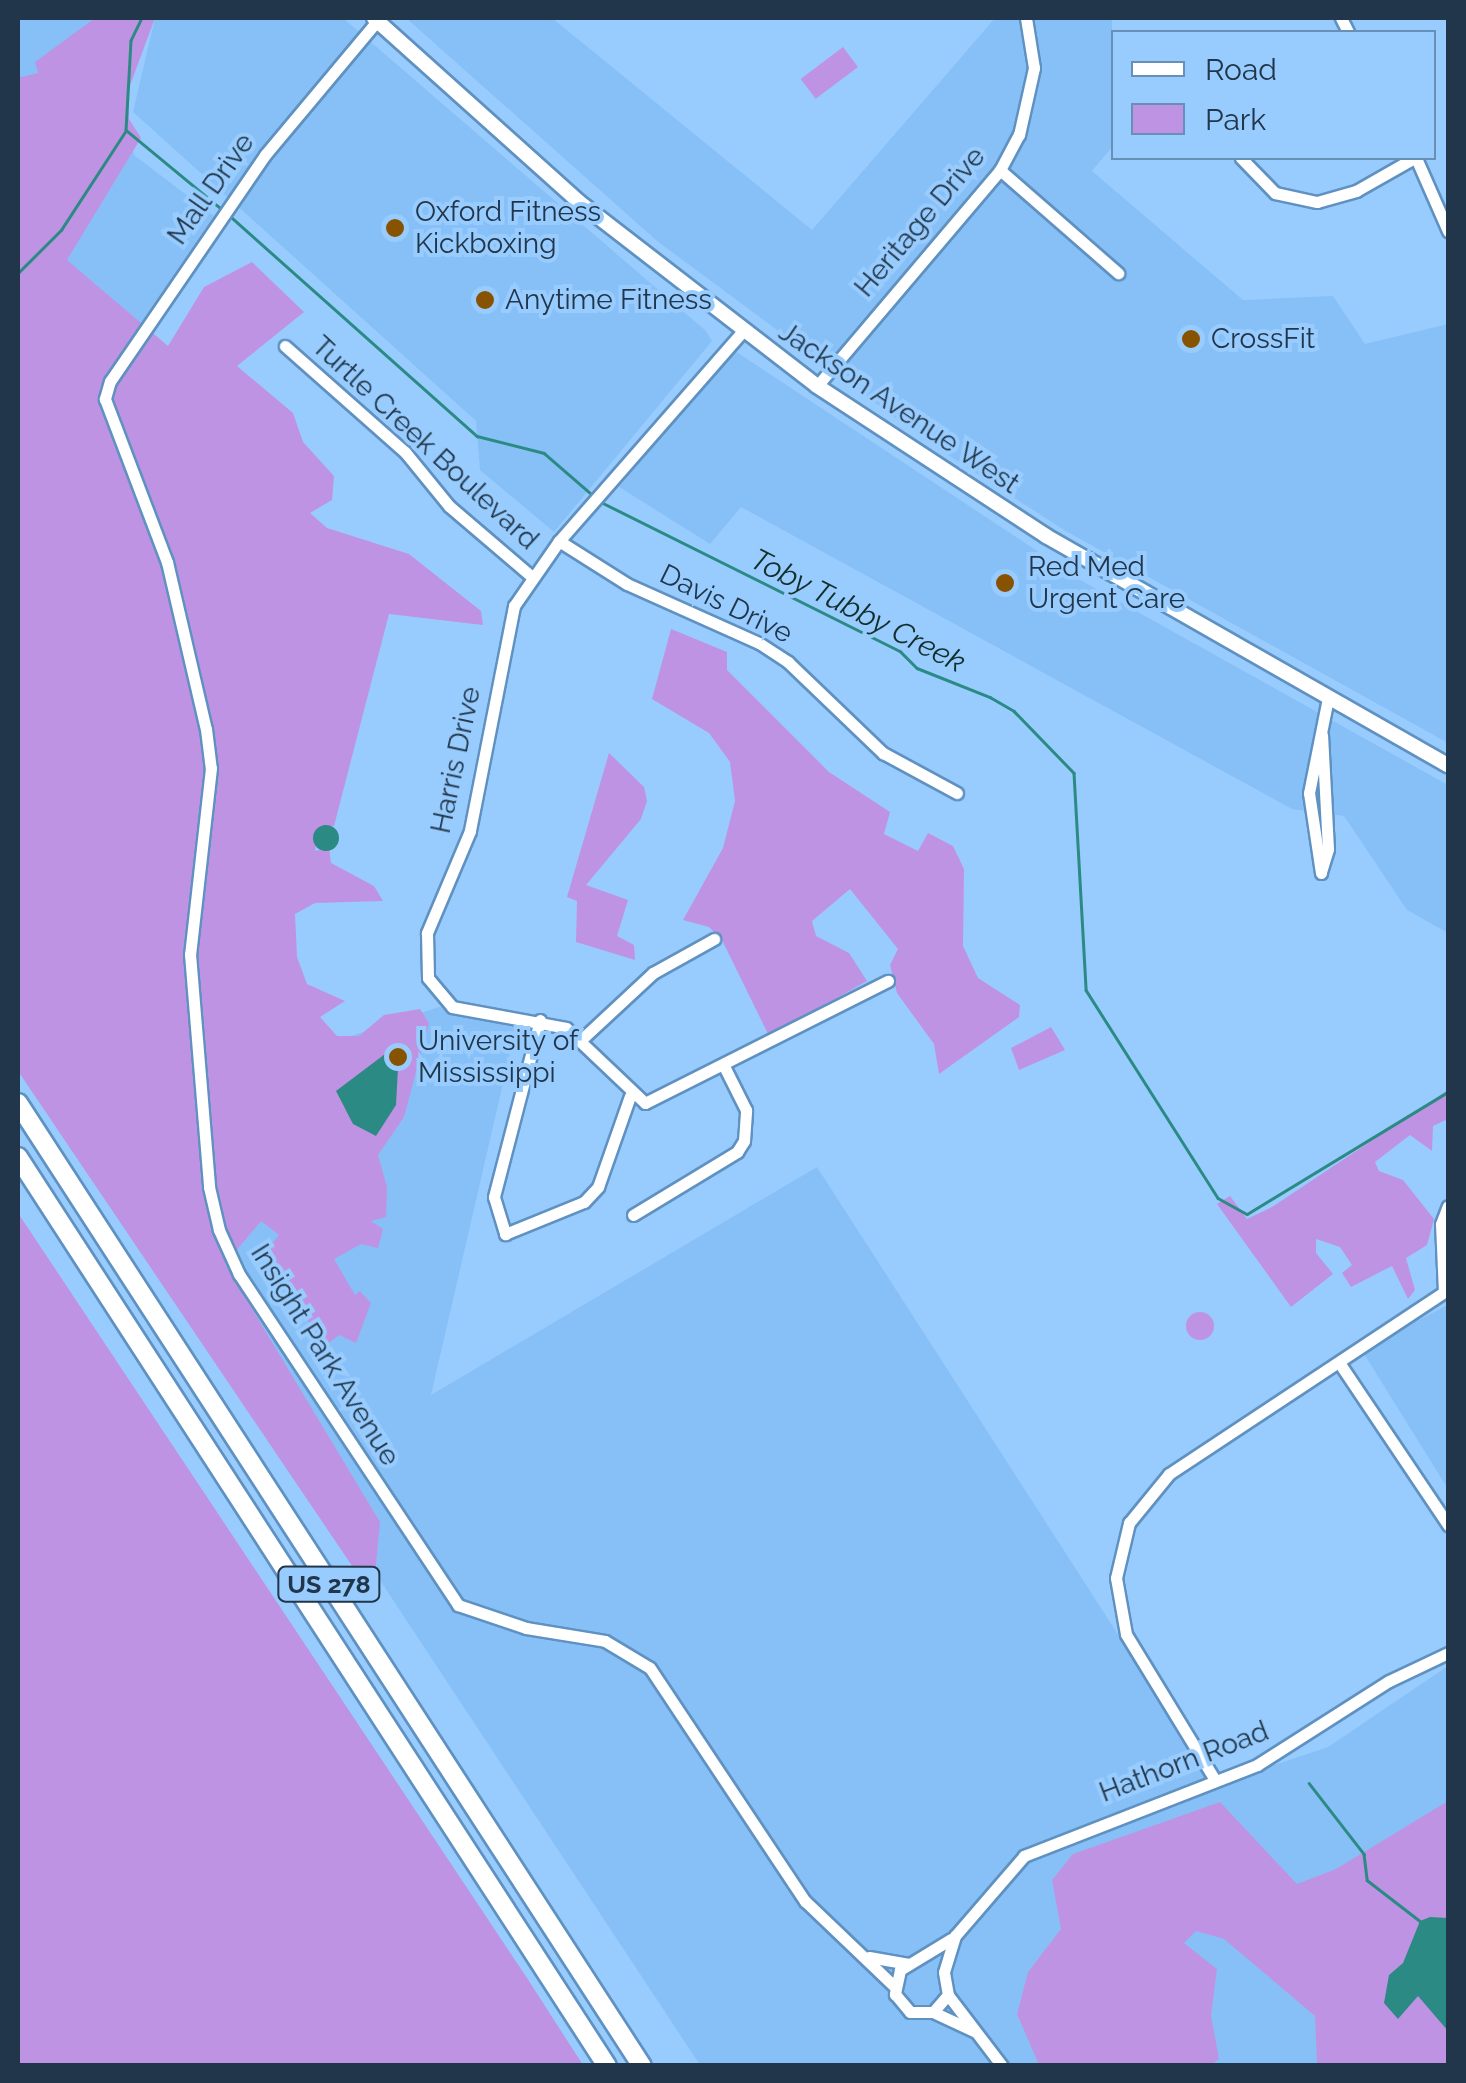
<!DOCTYPE html>
<style>
body{margin:0}
#map{position:relative;width:1466px;height:2083px;overflow:hidden;background:#98ccfe;font-family:Raleway,sans-serif}
div>[style]{position:absolute}
[style*='--x']{left:calc(var(--x)*1px);top:calc(var(--y)*1px);width:calc(var(--w)*1px);rotate:calc(var(--a)*1deg)}
.built>*{inset:0;background:#87c0f7}
.green>*{inset:0;background:#bf93e3;transform-origin:0 0}
.round{border-radius:50%}
.water>*{inset:0;background:#2c8a84}
.stream>*{height:2.5px;margin:-1.25px;padding:0 1.25px;transform-origin:1.25px;border-radius:1.25px;background:#2c8a84}
.roads{filter:drop-shadow(2px 0 #5f91c1) drop-shadow(-2px 0 #5f91c1) drop-shadow(0 2px #5f91c1) drop-shadow(0 -2px #5f91c1)}
.minor>*{height:11px;margin:-5.5px;padding:0 5.5px;transform-origin:5.5px;border-radius:5.5px;background:#fff}
.major>*{height:14px;margin:-7px;padding:0 7px;transform-origin:7px;border-radius:7px;background:#fff}
.highway>*{height:18px;margin:-9px;padding:0 9px;transform-origin:9px;border-radius:9px;background:#fff}
.dots>*{width:28px;height:28px;translate:-50% -50%;box-sizing:border-box;border:5px solid #98ccfe;border-radius:50%}
span{translate:-50% -50%;white-space:nowrap;text-align:center;line-height:1.15;-webkit-text-stroke:8px #98ccfe;paint-order:stroke}
.shield-label span{padding:2px 8px;background:#98ccfe;border:2px solid;border-radius:8px;-webkit-text-stroke-width:0}
.shield-label{font-size:25px;color:#21364a;font-weight:700}
.street-label{font-size:28px;color:#21364a}
.poi-label{font-size:28px;color:#21364a}
.left{translate:0 -50%;text-align:left}
.water-label{font-size:30px;color:#132f2d;font-style:italic}
.frame{position:absolute;inset:0;border:20px solid #21364a;pointer-events:none}
.legend{position:absolute;left:1111px;top:30px;width:325px;height:130px;box-sizing:border-box;background:#98ccfe;border:2px solid #6890b6;margin:0;padding:12px 18px;list-style:none;font-size:30px;color:#21364a}
.legend li{display:flex;align-items:center;gap:20px;height:50px}
.legend b{width:50px;border:2px solid #6890b6}
</style>
<div id="map">
<div class="built">
<i style="clip-path:polygon(18px 18px,102px 18px,134px 155px,214px 216px,110px 368px,212px 1082px,439px 1007px,517px 1023px,431px 1395px,817px 1167px,1215px 1785px,1328px 1747px,1448px 1666px,1448px 2065px,700px 2065px,18px 1032px)"></i>
<i style="clip-path:polygon(155px 18px,343px 18px,706px 331px,712px 341px,554px 532px,480px 470px,476px 421px,133px 112px)"></i>
<i style="clip-path:polygon(406px 18px,552px 18px,812px 230px,995px 18px,1112px 18px,1113px 146px,1092px 171px,1243px 300px,1333px 296px,1365px 344px,1448px 324px,1448px 743px,1064px 530px,928px 442px,657px 241px)"></i>
<i style="clip-path:polygon(735px 351px,1084px 582px,1448px 785px,1448px 933px,1407px 910px,1344px 816px,1292px 809px,741px 507px,710px 544px,619px 487px)"></i>
<i style="clip-path:polygon(1448px 1305px,1448px 1489px,1361px 1349px)"></i>
</div>
<div class="green">
<i style="clip-path:polygon(95px 18px,155px 18px,128px 91px,129px 119px,141px 138px,67px 260px,168px 346px,204px 287px,252px 262px,304px 312px,237px 366px,293px 413px,303px 442px,334px 476px,332px 500px,310px 513px,327px 528px,409px 554px,481px 611px,483px 625px,389px 614px,334px 826px,320px 828px,315px 851px,329px 847px,331px 863px,374px 886px,383px 901px,315px 903px,295px 914px,297px 957px,307px 984px,345px 1001px,320px 1017px,337px 1036px,359px 1036px,384px 1015px,420px 1009px,429px 1023px,404px 1117px,378px 1155px,387px 1187px,386px 1217px,371px 1221px,383px 1229px,378px 1248px,361px 1244px,334px 1259px,355px 1295px,360px 1291px,371px 1303px,356px 1343px,339px 1335px,324px 1347px,265px 1252px,279px 1235px,261px 1221px,225px 1264px,380px 1522px,373px 1597px,18px 1071px,18px 78px,38px 73px,35px 62px)"></i>
<i style="left:843px;top:47px;width:25px;height:53px;rotate:53deg"></i>
<i style="clip-path:polygon(671px 629px,727px 652px,727px 670px,829px 772px,890px 812px,884px 834px,918px 851px,928px 833px,953px 846px,964px 869px,963px 946px,978px 978px,1020px 1005px,1019px 1017px,939px 1074px,934px 1044px,897px 993px,890px 965px,898px 949px,850px 889px,812px 921px,816px 936px,849px 953px,867px 981px,769px 1036px,722px 940px,709px 927px,683px 920px,723px 848px,735px 801px,730px 762px,709px 733px,652px 699px)"></i>
<i style="clip-path:polygon(609px 753px,644px 787px,647px 801px,641px 819px,586px 885px,628px 900px,617px 936px,634px 945px,635px 960px,576px 942px,577px 901px,567px 897px)"></i>
<i style="clip-path:polygon(1051px 1027px,1065px 1050px,1019px 1070px,1011px 1048px)"></i>
<i style="clip-path:polygon(1448px 1090px,1448px 1119px,1433px 1126px,1432px 1151px,1410px 1135px,1375px 1162px,1379px 1171px,1403px 1180px,1434px 1219px,1427px 1245px,1406px 1258px,1415px 1290px,1408px 1299px,1392px 1266px,1351px 1287px,1342px 1273px,1352px 1265px,1340px 1247px,1316px 1239px,1316px 1253px,1333px 1274px,1291px 1307px,1217px 1204px,1230px 1196px,1247px 1219px,1272px 1207px)"></i>
<i style="clip-path:polygon(18px 1213px,527px 1978px,583px 2065px,18px 2065px)"></i>
<i class="round" style="left:1186px;top:1312px;width:28px;height:28px"></i>
<i style="clip-path:polygon(1448px 1801px,1448px 2065px,1317px 2065px,1315px 2016px,1224px 1939px,1196px 1931px,1184px 1943px,1217px 1969px,1211px 2016px,1219px 2059px,1211px 2065px,1039px 2065px,1017px 2014px,1028px 1972px,1061px 1929px,1052px 1880px,1073px 1854px,1220px 1802px,1297px 1884px,1336px 1869px)"></i>
</div>
<div class="water">
<i class="round" style="left:313px;top:825px;width:26px;height:26px"></i>
<i style="clip-path:polygon(389px 1051px,398px 1068px,396px 1105px,376px 1136px,353px 1124px,336px 1091px)"></i>
<i style="clip-path:polygon(1430px 1917px,1448px 1918px,1448px 2031px,1418px 1996px,1398px 2019px,1384px 2003px,1389px 1975px,1403px 1963px,1420px 1921px)"></i>
</div>
<div class="stream">
<i style="--x:142;--y:18;--w:25;--a:116"></i>
<i style="--x:131;--y:41;--w:89;--a:93.2"></i>
<i style="--x:126;--y:130;--w:127;--a:39.6"></i>
<i style="--x:230;--y:216;--w:331;--a:41.7"></i>
<i style="--x:477;--y:436;--w:69;--a:14.2"></i>
<i style="--x:544;--y:453;--w:67;--a:40.8"></i>
<i style="--x:18;--y:273;--w:61;--a:-45"></i>
<i style="--x:61;--y:230;--w:117;--a:-56.9"></i>
<i style="--x:601;--y:502;--w:334;--a:26.5"></i>
<i style="--x:900;--y:651;--w:24;--a:45"></i>
<i style="--x:917;--y:668;--w:79;--a:21.7"></i>
<i style="--x:990;--y:697;--w:28;--a:30"></i>
<i style="--x:1014;--y:711;--w:86;--a:45.9"></i>
<i style="--x:1074;--y:773;--w:217;--a:86.8"></i>
<i style="--x:1086;--y:990;--w:246;--a:57.6"></i>
<i style="--x:1218;--y:1198;--w:33;--a:29"></i>
<i style="--x:1247;--y:1214;--w:235;--a:-31.3"></i>
<i style="--x:1309;--y:1783;--w:90;--a:52.2"></i>
<i style="--x:1364;--y:1854;--w:26;--a:83"></i>
<i style="--x:1367;--y:1880;--w:67;--a:37.7"></i>
</div>
<div class="roads">
<div class="minor">
<i style="--x:1341;--y:18;--w:16;--a:63"></i>
<i style="--x:377;--y:21;--w:175;--a:129.9"></i>
<i style="--x:265;--y:155;--w:274;--a:124.4"></i>
<i style="--x:110;--y:381;--w:19;--a:106"></i>
<i style="--x:105;--y:399;--w:174;--a:69.2"></i>
<i style="--x:167;--y:562;--w:171;--a:76.9"></i>
<i style="--x:206;--y:729;--w:39;--a:83"></i>
<i style="--x:211;--y:768;--w:187;--a:96.4"></i>
<i style="--x:190;--y:954;--w:234;--a:85.3"></i>
<i style="--x:209;--y:1187;--w:44;--a:76.9"></i>
<i style="--x:219;--y:1230;--w:48;--a:65.6"></i>
<i style="--x:239;--y:1274;--w:397;--a:56.5"></i>
<i style="--x:458;--y:1605;--w:72;--a:18.7"></i>
<i style="--x:526;--y:1628;--w:80;--a:9.3"></i>
<i style="--x:605;--y:1641;--w:52;--a:31"></i>
<i style="--x:650;--y:1668;--w:280;--a:56.4"></i>
<i style="--x:805;--y:1901;--w:123;--a:43.7"></i>
<i style="--x:1241;--y:158;--w:49;--a:45.8"></i>
<i style="--x:1275;--y:193;--w:43;--a:12.1"></i>
<i style="--x:1317;--y:202;--w:41;--a:-15.8"></i>
<i style="--x:1356;--y:191;--w:67;--a:-29.6"></i>
<i style="--x:1416;--y:158;--w:80;--a:66.3"></i>
<i style="--x:1000;--y:170;--w:157;--a:41.1"></i>
<i style="--x:742;--y:332;--w:278;--a:131.2"></i>
<i style="--x:559;--y:541;--w:79;--a:124.7"></i>
<i style="--x:514;--y:606;--w:229;--a:101.1"></i>
<i style="--x:470;--y:831;--w:111;--a:112.9"></i>
<i style="--x:427;--y:933;--w:45;--a:88.7"></i>
<i style="--x:428;--y:978;--w:38;--a:50"></i>
<i style="--x:452;--y:1007;--w:116;--a:10.4"></i>
<i style="--x:566;--y:1028;--w:109;--a:43.5"></i>
<i style="--x:645;--y:1103;--w:272;--a:-26.7"></i>
<i style="--x:285;--y:346;--w:160;--a:41.5"></i>
<i style="--x:405;--y:452;--w:70;--a:50.8"></i>
<i style="--x:449;--y:506;--w:108;--a:40.5"></i>
<i style="--x:817;--y:386;--w:283;--a:-49.7"></i>
<i style="--x:1000;--y:170;--w:40;--a:-62"></i>
<i style="--x:1019;--y:135;--w:69;--a:-77.4"></i>
<i style="--x:1034;--y:68;--w:51;--a:-99.1"></i>
<i style="--x:559;--y:541;--w:80;--a:32.3"></i>
<i style="--x:627;--y:584;--w:145;--a:24.1"></i>
<i style="--x:759;--y:643;--w:35;--a:33"></i>
<i style="--x:788;--y:662;--w:132;--a:43.8"></i>
<i style="--x:883;--y:753;--w:84;--a:28.4"></i>
<i style="--x:1321;--y:872;--w:24;--a:-73"></i>
<i style="--x:1328;--y:849;--w:114;--a:-93"></i>
<i style="--x:1321;--y:873;--w:81;--a:-98.5"></i>
<i style="--x:1309;--y:793;--w:97;--a:-78.7"></i>
<i style="--x:540;--y:1020;--w:183;--a:104.6"></i>
<i style="--x:494;--y:1197;--w:39;--a:73"></i>
<i style="--x:505;--y:1234;--w:85;--a:-22.1"></i>
<i style="--x:584;--y:1202;--w:21;--a:-47"></i>
<i style="--x:598;--y:1187;--w:96;--a:-70.6"></i>
<i style="--x:583;--y:1038;--w:96;--a:-42.9"></i>
<i style="--x:653;--y:973;--w:70;--a:-29.1"></i>
<i style="--x:633;--y:1215;--w:122;--a:-31.2"></i>
<i style="--x:737;--y:1152;--w:13;--a:-58"></i>
<i style="--x:744;--y:1141;--w:31;--a:-86"></i>
<i style="--x:746;--y:1110;--w:49;--a:-116.6"></i>
<i style="--x:1444;--y:1292;--w:68;--a:-92.5"></i>
<i style="--x:1441;--y:1224;--w:19;--a:-69"></i>
<i style="--x:1340;--y:1364;--w:194;--a:56.1"></i>
<i style="--x:1215;--y:1780;--w:171;--a:-121.4"></i>
<i style="--x:1126;--y:1634;--w:57;--a:-100.1"></i>
<i style="--x:1116;--y:1578;--w:57;--a:-76.7"></i>
<i style="--x:1129;--y:1523;--w:63;--a:-50.8"></i>
<i style="--x:1169;--y:1474;--w:335;--a:-33.5"></i>
<i style="--x:951;--y:1939;--w:60;--a:148.7"></i>
<i style="--x:900;--y:1970;--w:25;--a:102"></i>
<i style="--x:895;--y:1994;--w:23;--a:50"></i>
<i style="--x:910;--y:2012;--w:23;--a:0"></i>
<i style="--x:933;--y:2012;--w:45;--a:24.9"></i>
<i style="--x:869;--y:1957;--w:39;--a:10"></i>
<i style="--x:948;--y:1995;--w:89;--a:52.7"></i>
<i style="--x:933;--y:2012;--w:23;--a:-49"></i>
<i style="--x:948;--y:1995;--w:23;--a:-100"></i>
<i style="--x:944;--y:1972;--w:38;--a:-73"></i>
<i style="--x:955;--y:1936;--w:106;--a:-49.2"></i>
<i style="--x:1024;--y:1856;--w:250;--a:-21.3"></i>
<i style="--x:1257;--y:1765;--w:156;--a:-32.5"></i>
<i style="--x:1389;--y:1681;--w:65;--a:-25.4"></i>
</div>
<div class="major">
<i style="--x:374;--y:18;--w:275;--a:41.9"></i>
<i style="--x:579;--y:202;--w:301;--a:37.7"></i>
<i style="--x:817;--y:386;--w:274;--a:33.2"></i>
<i style="--x:1046;--y:536;--w:463;--a:29.7"></i>
</div>
<div class="highway">
<i style="--x:18;--y:1103;--w:1147;--a:57.06"></i>
<i style="--x:18;--y:1157;--w:1083;--a:57.06"></i>
</div>
</div>
<div class="dots">
<i style="left:395px;top:228px;background:#885300"></i>
<i style="left:485px;top:300px;background:#885300"></i>
<i style="left:1191px;top:339px;background:#885300"></i>
<i style="left:1005px;top:583px;background:#885300"></i>
<i style="left:398px;top:1057px;background:#885300"></i>
</div>
<div class="shield-label">
<span style="left:329px;top:1584px">US 278</span>
</div>
<div class="street-label">
<span style="left:211px;top:189px;rotate:-55deg">Mall Drive</span>
<span style="left:920px;top:222px;rotate:-50deg">Heritage Drive</span>
<span style="left:899px;top:408px;rotate:34deg">Jackson Avenue West</span>
<span style="left:425px;top:443px;rotate:43deg">Turtle Creek Boulevard</span>
<span style="left:726px;top:604px;rotate:26deg">Davis Drive</span>
<span style="left:456px;top:760px;rotate:-78deg">Harris Drive</span>
<span style="left:325px;top:1355px;rotate:58deg">Insight Park Avenue</span>
<span style="left:1184px;top:1762px;rotate:-21deg">Hathorn Road</span>
</div>
<div class="poi-label">
<span class="left" style="left:415px;top:228px">Oxford Fitness<br>Kickboxing</span>
<span class="left" style="left:505px;top:300px">Anytime Fitness</span>
<span class="left" style="left:1211px;top:339px">CrossFit</span>
<span class="left" style="left:1028px;top:583px">Red Med<br>Urgent Care</span>
<span class="left" style="left:418px;top:1057px">University of<br>Mississippi</span>
</div>
<div class="water-label">
<span style="left:858px;top:611px;rotate:27deg">Toby Tubby Creek</span>
</div>
<div class="frame"></div>
<ul class="legend">
<li><b style="height:12px;background:#fff"></b>Road</li>
<li><b style="height:28px;background:#bf93e3"></b>Park</li>
</ul>
</div>
